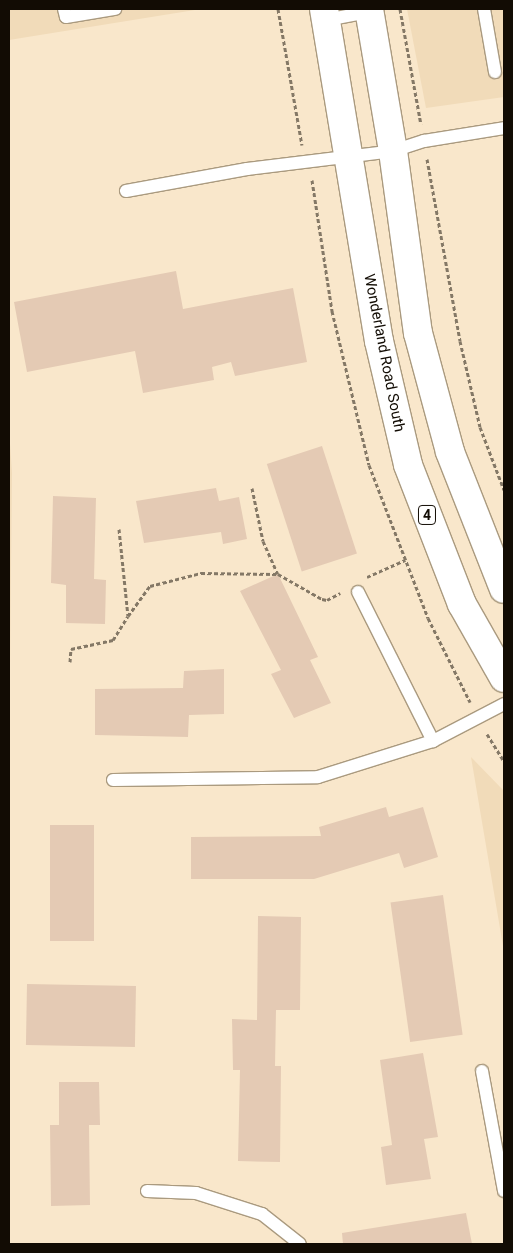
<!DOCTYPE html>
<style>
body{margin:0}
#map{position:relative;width:513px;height:1253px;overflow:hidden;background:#f9e7cb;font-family:Roboto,sans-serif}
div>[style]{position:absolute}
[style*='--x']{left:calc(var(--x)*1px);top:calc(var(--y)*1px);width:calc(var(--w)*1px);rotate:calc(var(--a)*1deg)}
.built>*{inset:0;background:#f1dbb9}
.green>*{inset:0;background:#c7dd97}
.building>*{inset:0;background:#e4cab4;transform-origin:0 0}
.path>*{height:3px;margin-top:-1.5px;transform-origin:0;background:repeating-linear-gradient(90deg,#847866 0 4px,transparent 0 6.5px)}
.roads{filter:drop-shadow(1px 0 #aa9a7f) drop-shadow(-1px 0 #aa9a7f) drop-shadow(0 1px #aa9a7f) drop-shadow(0 -1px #aa9a7f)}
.service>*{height:12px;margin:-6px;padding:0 6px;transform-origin:6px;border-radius:6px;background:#fff}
.primary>*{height:28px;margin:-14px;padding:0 14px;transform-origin:14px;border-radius:14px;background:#fff}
span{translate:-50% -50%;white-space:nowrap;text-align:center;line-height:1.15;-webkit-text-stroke:4px #fff;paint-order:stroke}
.shield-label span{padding:1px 4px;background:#fff;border:1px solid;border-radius:4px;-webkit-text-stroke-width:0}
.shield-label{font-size:14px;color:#120c04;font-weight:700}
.street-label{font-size:15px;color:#120c04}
.frame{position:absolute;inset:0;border:10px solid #120c04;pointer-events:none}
</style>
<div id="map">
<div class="built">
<i style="clip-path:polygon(9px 9px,201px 9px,9px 40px)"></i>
<i style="clip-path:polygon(407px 9px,504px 9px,504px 97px,426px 108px)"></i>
<i style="clip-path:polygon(9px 429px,12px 473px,9px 761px)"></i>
<i style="clip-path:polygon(471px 757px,504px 791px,504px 952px)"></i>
</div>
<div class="green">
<i style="clip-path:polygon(9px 761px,10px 761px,9px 1183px)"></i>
</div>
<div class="building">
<i style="clip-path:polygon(176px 271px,183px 309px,293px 288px,307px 362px,235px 376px,231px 362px,212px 367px,214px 380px,143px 393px,135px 351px,27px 372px,14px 302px)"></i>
<i style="left:322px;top:446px;width:113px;height:58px;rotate:72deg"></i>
<i style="clip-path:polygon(216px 488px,219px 501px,239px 497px,247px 539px,223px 544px,221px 532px,144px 543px,136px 501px)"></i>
<i style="clip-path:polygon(53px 496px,96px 498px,94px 579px,106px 580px,105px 624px,66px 623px,66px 585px,51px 583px)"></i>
<i style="clip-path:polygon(278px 574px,318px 657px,310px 660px,331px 703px,294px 718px,271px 674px,281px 670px,240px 591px)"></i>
<i style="clip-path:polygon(224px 669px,224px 714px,189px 715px,188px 737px,95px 735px,95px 689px,183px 688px,184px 671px)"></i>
<i style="clip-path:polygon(386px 807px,389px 817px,423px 807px,438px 857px,404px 868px,399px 853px,314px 879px,191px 879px,191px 837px,321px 836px,319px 827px)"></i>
<i style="left:50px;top:825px;width:44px;height:116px"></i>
<i style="left:443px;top:895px;width:141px;height:53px;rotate:82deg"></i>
<i style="clip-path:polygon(258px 916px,301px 917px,300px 1010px,276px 1010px,275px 1066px,281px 1066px,280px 1162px,238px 1161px,240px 1070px,233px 1070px,232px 1019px,257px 1020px)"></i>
<i style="left:27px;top:984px;width:109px;height:61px;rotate:1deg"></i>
<i style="clip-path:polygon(423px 1053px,438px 1137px,424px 1139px,431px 1179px,386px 1185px,381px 1147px,392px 1145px,380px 1060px)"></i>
<i style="clip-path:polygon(59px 1082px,99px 1082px,100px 1125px,89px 1125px,90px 1205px,51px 1206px,50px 1125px,59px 1125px)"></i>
<i style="clip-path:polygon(466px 1213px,472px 1244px,343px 1244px,342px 1233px)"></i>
</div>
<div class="path">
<i style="--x:278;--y:9;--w:138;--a:80"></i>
<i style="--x:400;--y:9;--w:117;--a:79.7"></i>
<i style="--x:427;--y:159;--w:185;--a:79.7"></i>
<i style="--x:460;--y:341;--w:88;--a:76.9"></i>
<i style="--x:480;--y:427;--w:67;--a:69.1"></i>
<i style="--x:312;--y:180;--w:133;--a:81.3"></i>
<i style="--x:332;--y:311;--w:158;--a:76.5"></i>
<i style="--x:369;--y:465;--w:164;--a:68.9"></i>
<i style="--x:428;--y:618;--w:94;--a:63.4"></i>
<i style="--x:252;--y:488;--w:54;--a:78.3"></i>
<i style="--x:263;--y:541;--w:36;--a:66"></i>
<i style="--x:278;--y:574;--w:51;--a:29.6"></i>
<i style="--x:322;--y:599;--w:5;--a:11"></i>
<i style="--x:327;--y:600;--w:15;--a:-28"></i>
<i style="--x:119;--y:529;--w:87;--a:84.1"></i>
<i style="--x:128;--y:616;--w:37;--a:-54"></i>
<i style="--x:150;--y:586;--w:53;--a:-14.3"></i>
<i style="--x:201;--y:573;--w:77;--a:0.7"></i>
<i style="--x:367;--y:577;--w:42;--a:-24.1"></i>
<i style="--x:70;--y:662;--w:13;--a:-86"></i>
<i style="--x:71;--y:649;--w:43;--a:-12.1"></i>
<i style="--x:113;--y:640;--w:28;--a:-58"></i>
<i style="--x:487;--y:734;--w:32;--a:58"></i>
</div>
<div class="roads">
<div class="service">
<i style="--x:64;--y:9;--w:8;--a:76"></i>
<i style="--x:66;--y:17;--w:50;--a:-9.3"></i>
<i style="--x:484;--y:9;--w:64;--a:80.1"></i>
<i style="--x:326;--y:20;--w:48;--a:-10.8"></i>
<i style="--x:126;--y:191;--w:123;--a:-10.3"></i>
<i style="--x:247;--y:169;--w:147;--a:-7"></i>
<i style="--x:393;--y:151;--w:33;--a:-18"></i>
<i style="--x:424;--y:141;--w:81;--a:-9.2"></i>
<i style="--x:358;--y:592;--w:167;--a:63.3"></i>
<i style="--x:113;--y:780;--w:205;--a:-0.8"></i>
<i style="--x:318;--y:777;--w:121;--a:-17.4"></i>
<i style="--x:433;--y:741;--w:80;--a:-27.5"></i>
<i style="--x:482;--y:1071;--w:122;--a:79.6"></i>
<i style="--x:147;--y:1191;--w:49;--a:2.3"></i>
<i style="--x:196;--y:1193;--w:69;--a:17.7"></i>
<i style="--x:262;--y:1214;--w:48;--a:38.3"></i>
</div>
<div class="primary">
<i style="--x:324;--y:9;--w:337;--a:80.6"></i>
<i style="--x:379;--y:341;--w:127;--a:76.8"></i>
<i style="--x:408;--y:465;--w:149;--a:68.8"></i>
<i style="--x:462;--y:604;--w:85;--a:60.4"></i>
<i style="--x:369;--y:9;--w:144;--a:80.4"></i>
<i style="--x:393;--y:151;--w:184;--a:82.2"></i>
<i style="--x:418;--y:333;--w:123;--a:74.9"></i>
<i style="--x:450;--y:452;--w:147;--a:68.5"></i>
</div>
</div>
<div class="shield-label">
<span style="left:427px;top:515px">4</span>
</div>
<div class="street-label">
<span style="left:384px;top:353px;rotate:79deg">Wonderland Road South</span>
</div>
<div class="frame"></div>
</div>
